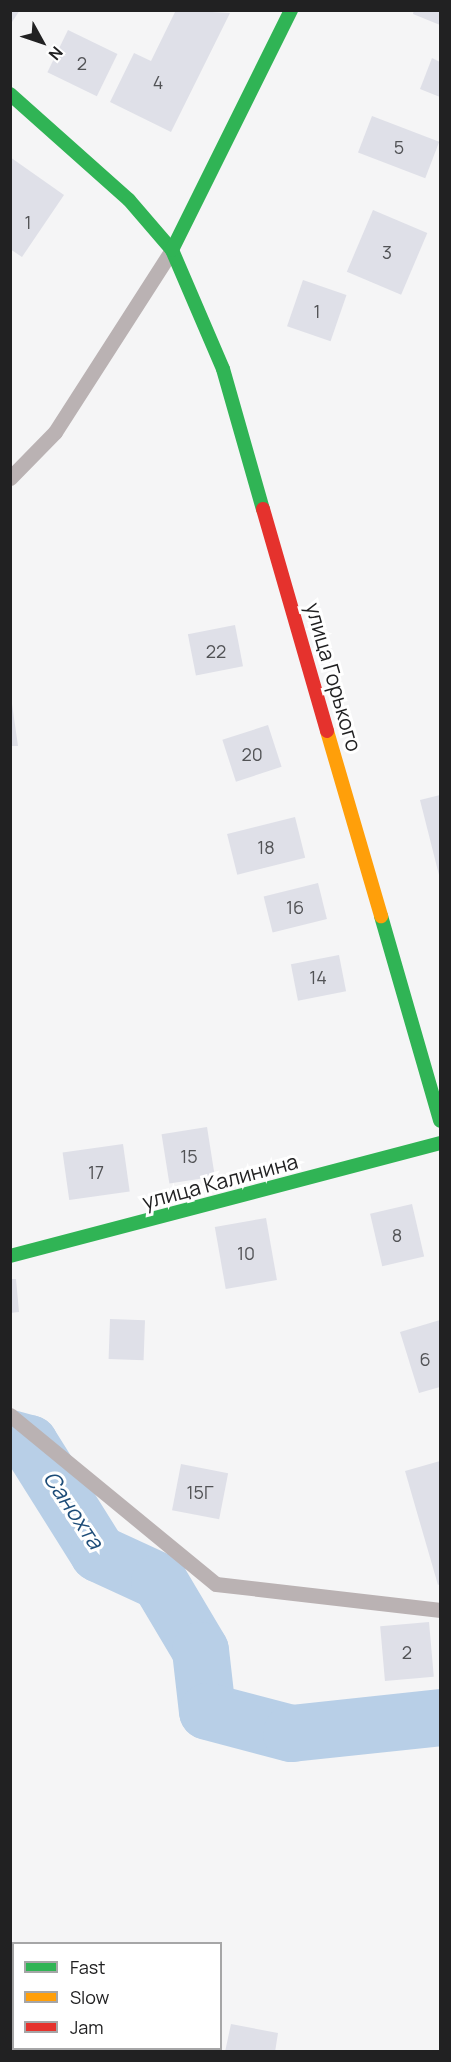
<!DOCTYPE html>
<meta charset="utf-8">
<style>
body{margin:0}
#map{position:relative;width:451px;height:2062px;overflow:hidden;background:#f5f5f6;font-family:Manrope,sans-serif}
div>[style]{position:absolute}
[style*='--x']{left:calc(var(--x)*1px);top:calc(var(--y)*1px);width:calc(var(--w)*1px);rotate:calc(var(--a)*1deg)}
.river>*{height:57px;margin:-28.5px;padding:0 28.5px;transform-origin:28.5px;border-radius:28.5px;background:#b8cfe7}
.building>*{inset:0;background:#dfe0e8;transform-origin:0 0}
.lane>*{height:15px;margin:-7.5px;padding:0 7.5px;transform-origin:7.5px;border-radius:7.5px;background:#bab2b3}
.fast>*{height:14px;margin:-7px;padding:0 7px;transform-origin:7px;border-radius:7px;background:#30b455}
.slow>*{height:14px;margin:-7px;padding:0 7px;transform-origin:7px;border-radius:7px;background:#ff9f0a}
.jam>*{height:14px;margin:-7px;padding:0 7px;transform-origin:7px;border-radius:7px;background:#e5322d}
span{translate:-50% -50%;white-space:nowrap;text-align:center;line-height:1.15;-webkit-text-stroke:6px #fff;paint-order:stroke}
.number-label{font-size:18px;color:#525356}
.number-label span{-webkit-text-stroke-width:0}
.street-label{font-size:21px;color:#212122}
.water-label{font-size:22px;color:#1d4c78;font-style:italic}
.frame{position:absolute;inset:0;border:12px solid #212122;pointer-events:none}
.legend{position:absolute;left:12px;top:1942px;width:210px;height:108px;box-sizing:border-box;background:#fff;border:2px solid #a6a6a7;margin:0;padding:8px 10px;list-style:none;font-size:18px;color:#212122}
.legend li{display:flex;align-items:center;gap:12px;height:30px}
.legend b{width:30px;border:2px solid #a6a6a7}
.north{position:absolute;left:12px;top:12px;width:60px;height:60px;-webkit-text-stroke:4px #fff;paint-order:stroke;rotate:130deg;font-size:16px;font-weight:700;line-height:24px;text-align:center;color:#212122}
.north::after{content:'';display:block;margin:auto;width:21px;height:27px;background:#212122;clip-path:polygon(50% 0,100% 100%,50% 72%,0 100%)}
</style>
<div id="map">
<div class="river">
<i style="--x:10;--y:1438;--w:20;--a:15"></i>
<i style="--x:29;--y:1443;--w:130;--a:57.9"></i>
<i style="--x:98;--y:1553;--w:67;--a:24.7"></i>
<i style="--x:159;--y:1581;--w:80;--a:59.3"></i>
<i style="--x:200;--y:1650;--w:61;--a:83.5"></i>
<i style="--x:207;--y:1711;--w:87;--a:14.7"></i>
<i style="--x:291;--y:1733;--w:150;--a:-6.1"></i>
</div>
<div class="building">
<i style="clip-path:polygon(10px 10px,20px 10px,10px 25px)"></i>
<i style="clip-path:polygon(176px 10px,230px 13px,171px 132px,110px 102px,134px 53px,151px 61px)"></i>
<i style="clip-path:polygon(414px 10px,440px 10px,440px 25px,413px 14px)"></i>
<i style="left:68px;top:30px;width:55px;height:47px;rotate:26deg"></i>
<i style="clip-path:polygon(432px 58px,440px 62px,440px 97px,420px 89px)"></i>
<i style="left:372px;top:116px;width:72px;height:39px;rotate:21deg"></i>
<i style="clip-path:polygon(10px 157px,64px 195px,22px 257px,10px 249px)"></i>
<i style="left:373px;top:210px;width:59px;height:67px;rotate:23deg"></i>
<i style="left:303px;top:280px;width:46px;height:49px;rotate:19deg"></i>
<i style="left:235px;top:625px;width:42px;height:48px;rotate:79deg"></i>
<i style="clip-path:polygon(10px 690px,18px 746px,10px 746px)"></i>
<i style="left:268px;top:725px;width:44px;height:48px;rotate:72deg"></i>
<i style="clip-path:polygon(440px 795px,440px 879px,420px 800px)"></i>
<i style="left:295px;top:817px;width:42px;height:70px;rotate:76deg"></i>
<i style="left:318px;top:883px;width:37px;height:56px;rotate:76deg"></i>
<i style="left:339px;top:955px;width:37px;height:49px;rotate:79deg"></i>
<i style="left:207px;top:1127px;width:50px;height:46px;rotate:81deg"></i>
<i style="left:123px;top:1144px;width:48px;height:61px;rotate:82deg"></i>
<i style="left:412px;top:1204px;width:54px;height:43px;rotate:77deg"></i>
<i style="left:266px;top:1218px;width:63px;height:52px;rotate:80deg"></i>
<i style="clip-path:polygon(10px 1279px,16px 1279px,19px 1312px,10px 1313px)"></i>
<i style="left:110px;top:1319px;width:35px;height:40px;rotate:2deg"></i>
<i style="clip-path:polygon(440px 1320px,440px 1387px,419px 1393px,400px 1332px)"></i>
<i style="clip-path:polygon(440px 1461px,440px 1584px,438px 1585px,405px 1471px)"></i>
<i style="left:181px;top:1464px;width:48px;height:47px;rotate:11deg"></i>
<i style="left:429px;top:1622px;width:55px;height:49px;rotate:85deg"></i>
<i style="left:10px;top:1999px;width:4px;height:51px;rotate:14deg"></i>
<i style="clip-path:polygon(231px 2024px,278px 2033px,275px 2052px,225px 2052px)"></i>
<i style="clip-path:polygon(54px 2048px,99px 2048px,53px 2052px)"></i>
<i style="clip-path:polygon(138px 2048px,174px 2048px,182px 2051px,137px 2052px)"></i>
</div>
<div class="lane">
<i style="--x:10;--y:478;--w:64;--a:-45.6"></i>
<i style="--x:55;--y:432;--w:216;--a:-57.3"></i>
<i style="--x:10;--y:1415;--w:266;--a:39.4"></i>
<i style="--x:216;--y:1584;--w:226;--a:6.6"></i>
</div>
<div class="fast">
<i style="--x:10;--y:94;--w:159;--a:41.7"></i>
<i style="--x:129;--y:200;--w:66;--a:49.3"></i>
<i style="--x:172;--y:250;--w:129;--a:66.8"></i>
<i style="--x:223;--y:369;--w:146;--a:74.1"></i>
<i style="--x:172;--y:250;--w:268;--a:-63.6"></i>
<i style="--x:381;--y:916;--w:213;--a:73.9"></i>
<i style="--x:10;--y:1256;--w:445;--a:-14.7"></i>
</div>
<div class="slow">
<i style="--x:327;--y:731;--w:193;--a:73.7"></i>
</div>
<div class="jam">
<i style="--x:263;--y:509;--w:231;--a:73.9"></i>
</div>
<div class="number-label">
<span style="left:82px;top:63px">2</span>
<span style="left:158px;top:82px">4</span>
<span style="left:399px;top:147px">5</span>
<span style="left:28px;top:222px">1</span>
<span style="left:387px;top:252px">3</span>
<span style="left:317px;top:311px">1</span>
<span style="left:216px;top:651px">22</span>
<span style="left:252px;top:754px">20</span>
<span style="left:266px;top:847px">18</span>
<span style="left:295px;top:907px">16</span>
<span style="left:318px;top:977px">14</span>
<span style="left:189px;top:1156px">15</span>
<span style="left:96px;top:1172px">17</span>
<span style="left:397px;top:1235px">8</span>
<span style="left:246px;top:1253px">10</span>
<span style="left:425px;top:1359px">6</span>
<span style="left:200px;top:1492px">15Г</span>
<span style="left:407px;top:1652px">2</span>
</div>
<div class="street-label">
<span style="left:334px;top:677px;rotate:74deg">улица Горького</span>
<span style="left:220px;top:1181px;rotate:-15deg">улица Калинина</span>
</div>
<div class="water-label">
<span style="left:73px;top:1510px;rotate:56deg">Санохта</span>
</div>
<div class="frame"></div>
<ul class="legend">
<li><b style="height:8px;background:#30b455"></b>Fast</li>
<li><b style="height:8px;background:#ff9f0a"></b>Slow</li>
<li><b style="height:8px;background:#e5322d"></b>Jam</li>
</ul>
<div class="north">N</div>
</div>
